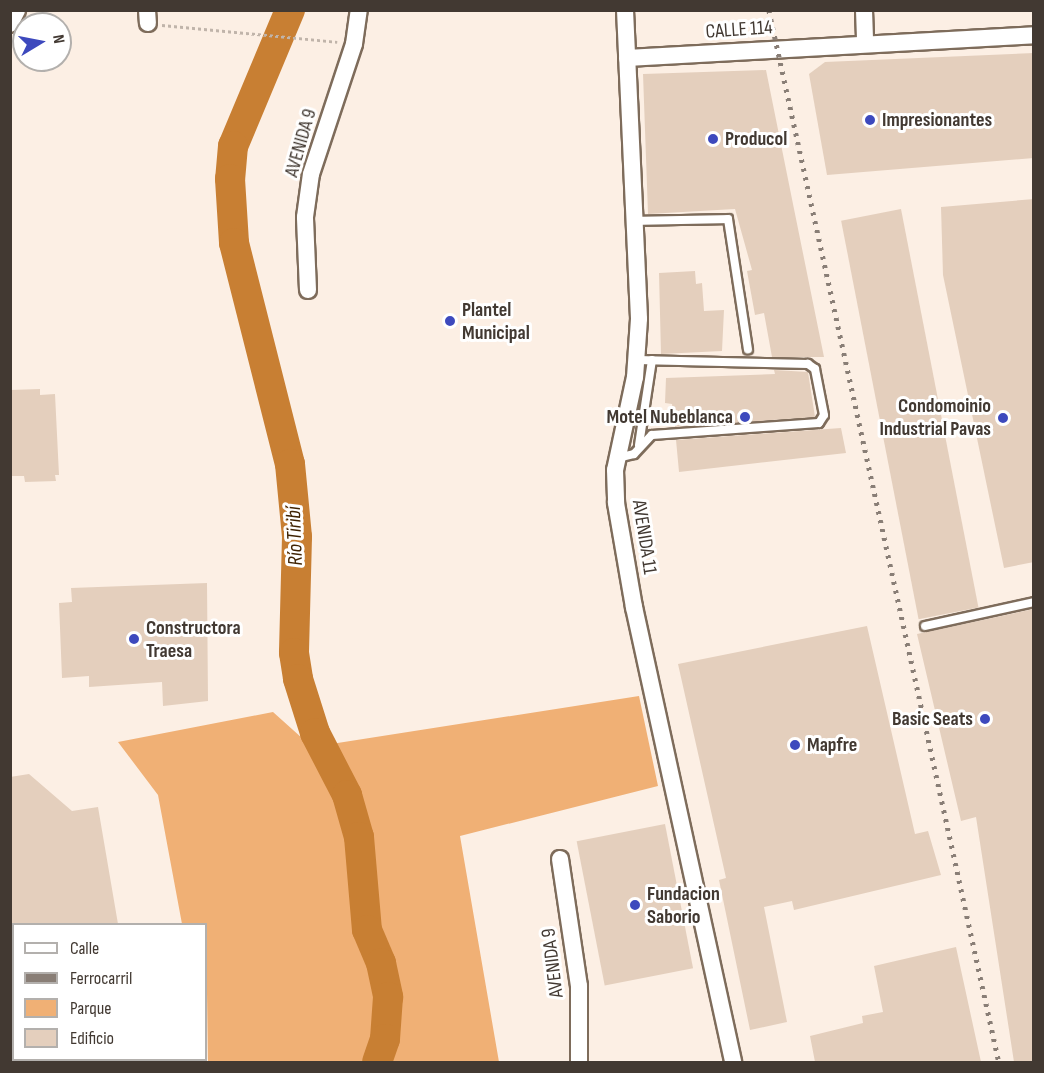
<!DOCTYPE html>
<meta charset="utf-8">
<style>
body{margin:0}
#map{position:relative;width:1044px;height:1073px;overflow:hidden;background:#fcefe4;font-family:"Sofia Sans Condensed",sans-serif}
div>[style]{position:absolute}
[style*='--x']{left:calc(var(--x)*1px);top:calc(var(--y)*1px);width:calc(var(--w)*1px);rotate:calc(var(--a)*1deg)}
.green>*{inset:0;background:#f0b075}
.river>*{height:30px;margin:-15px;padding:0 15px;transform-origin:15px;border-radius:15px;background:#c87f33}
.building>*{inset:0;background:#e4cfbd;transform-origin:0 0}
.path>*{height:3px;margin-top:-1.5px;transform-origin:0;background:repeating-linear-gradient(90deg,#c0b4aa 0 3px,transparent 0 6px)}
.roads{filter:drop-shadow(2px 0 #7e6c5b) drop-shadow(-2px 0 #7e6c5b) drop-shadow(0 2px #7e6c5b) drop-shadow(0 -2px #7e6c5b)}
.lane>*{height:8px;margin:-4px;padding:0 4px;transform-origin:4px;border-radius:4px;background:#fff}
.street>*{height:16px;margin:-8px;padding:0 8px;transform-origin:8px;border-radius:8px;background:#fff}
.rail>*{height:4.5px;margin-top:-2.25px;transform-origin:0;background:repeating-linear-gradient(90deg,#897e76 0 3px,transparent 0 9px)}
.dots>*{width:16px;height:16px;translate:-50% -50%;box-sizing:border-box;border:3px solid #fff;border-radius:50%}
span{translate:-50% -50%;white-space:nowrap;text-align:center;line-height:1.15;-webkit-text-stroke:6px #fff;paint-order:stroke}
.street-label{font-size:20px;color:#423932}
.poi-label{font-size:20px;color:#423932;font-weight:700}
.left{translate:0 -50%;text-align:left}
.right{translate:-100% -50%;text-align:right}
.water-label{font-size:21px;color:#3f2202;font-style:italic}
.frame{position:absolute;inset:0;border:12px solid #423932;pointer-events:none}
.legend{position:absolute;left:12px;top:923px;width:195px;height:138px;box-sizing:border-box;background:#fff;border:2px solid #b3b0ad;margin:0;padding:8px 10px;list-style:none;font-size:18px;color:#423932}
.legend li{display:flex;align-items:center;gap:12px;height:30px}
.legend b{width:30px;border:2px solid #b3b0ad}
.north{position:absolute;left:12px;top:12px;width:60px;height:60px;box-sizing:border-box;background:#fff;border:2px solid #b3b0ad;border-radius:50%;rotate:80deg;font-size:16px;font-weight:700;line-height:24px;text-align:center;color:#423932}
.north::after{content:'';display:block;margin:auto;width:21px;height:27px;background:#3d49bd;clip-path:polygon(50% 0,100% 100%,50% 72%,0 100%)}
</style>
<div id="map">
<div class="green">
<i style="clip-path:polygon(639px 696px,658px 786px,460px 836px,499px 1062px,208px 1062px,206px 924px,182px 924px,158px 795px,118px 742px,273px 712px,312px 747px)"></i>
</div>
<div class="river">
<i style="--x:290;--y:10;--w:147;--a:112.7"></i>
<i style="--x:233;--y:146;--w:33;--a:95"></i>
<i style="--x:230;--y:179;--w:64;--a:86.4"></i>
<i style="--x:234;--y:243;--w:228;--a:75.8"></i>
<i style="--x:290;--y:464;--w:73;--a:84.5"></i>
<i style="--x:297;--y:537;--w:116;--a:91.5"></i>
<i style="--x:294;--y:653;--w:26;--a:81"></i>
<i style="--x:298;--y:679;--w:57;--a:72.5"></i>
<i style="--x:315;--y:733;--w:70;--a:62.7"></i>
<i style="--x:347;--y:795;--w:44;--a:74.1"></i>
<i style="--x:359;--y:837;--w:93;--a:85.1"></i>
<i style="--x:367;--y:930;--w:36;--a:67"></i>
<i style="--x:381;--y:963;--w:35;--a:78"></i>
<i style="--x:388;--y:997;--w:42;--a:94.1"></i>
<i style="--x:385;--y:1039;--w:24;--a:109"></i>
</div>
<div class="building">
<i style="clip-path:polygon(1034px 53px,1034px 158px,827px 175px,809px 74px,825px 62px)"></i>
<i style="clip-path:polygon(766px 70px,793px 204px,824px 357px,772px 357px,764px 313px,755px 315px,747px 271px,752px 270px,735px 209px,648px 214px,643px 74px)"></i>
<i style="clip-path:polygon(1034px 199px,1034px 562px,1004px 568px,943px 275px,941px 207px)"></i>
<i style="left:901px;top:209px;width:406px;height:61px;rotate:79deg"></i>
<i style="clip-path:polygon(695px 271px,696px 284px,702px 283px,704px 311px,724px 310px,722px 351px,661px 354px,659px 273px)"></i>
<i style="clip-path:polygon(774px 370px,808px 372px,815px 417px,675px 427px,672px 404px,665px 403px,666px 378px,775px 374px)"></i>
<i style="clip-path:polygon(40px 389px,40px 395px,55px 394px,59px 475px,55px 475px,56px 481px,25px 482px,24px 476px,11px 476px,10px 390px)"></i>
<i style="clip-path:polygon(841px 428px,846px 453px,679px 472px,676px 440px)"></i>
<i style="clip-path:polygon(207px 583px,208px 701px,163px 706px,162px 682px,89px 687px,89px 676px,62px 678px,59px 603px,72px 602px,71px 588px)"></i>
<i style="clip-path:polygon(1034px 609px,1034px 1062px,1014px 1062px,976px 817px,961px 821px,917px 634px)"></i>
<i style="clip-path:polygon(867px 626px,915px 834px,928px 831px,941px 875px,794px 910px,792px 901px,764px 907px,787px 1022px,750px 1030px,719px 880px,726px 878px,678px 664px)"></i>
<i style="clip-path:polygon(29px 774px,72px 811px,98px 807px,118px 924px,10px 924px,10px 777px)"></i>
<i style="left:665px;top:824px;width:147px;height:90px;rotate:79deg"></i>
<i style="clip-path:polygon(956px 947px,981px 1062px,815px 1062px,810px 1036px,863px 1023px,862px 1016px,883px 1012px,874px 966px)"></i>
</div>
<div class="path">
<i style="--x:162;--y:25;--w:176;--a:5.5"></i>
</div>
<div class="roads">
<div class="lane">
<i style="--x:634;--y:221;--w:94;--a:-1.2"></i>
<i style="--x:728;--y:219;--w:132;--a:81.3"></i>
<i style="--x:639;--y:445;--w:86;--a:-81.3"></i>
<i style="--x:617;--y:458;--w:17;--a:-13"></i>
<i style="--x:634;--y:454;--w:26;--a:-47"></i>
<i style="--x:652;--y:435;--w:167;--a:-4.1"></i>
<i style="--x:819;--y:423;--w:9;--a:-58"></i>
<i style="--x:824;--y:415;--w:47;--a:-101.1"></i>
<i style="--x:815;--y:369;--w:9;--a:-144"></i>
<i style="--x:808;--y:364;--w:171;--a:-178.7"></i>
<i style="--x:925;--y:626;--w:112;--a:-12.4"></i>
</div>
<div class="street">
<i style="--x:147;--y:10;--w:13;--a:86"></i>
<i style="--x:625;--y:10;--w:309;--a:87.4"></i>
<i style="--x:639;--y:319;--w:58;--a:93.9"></i>
<i style="--x:635;--y:377;--w:95;--a:102.1"></i>
<i style="--x:615;--y:470;--w:33;--a:88"></i>
<i style="--x:616;--y:503;--w:106;--a:80.2"></i>
<i style="--x:634;--y:607;--w:466;--a:77.7"></i>
<i style="--x:864;--y:10;--w:32;--a:88"></i>
<i style="--x:10;--y:24;--w:16;--a:-63"></i>
<i style="--x:627;--y:58;--w:408;--a:-3.2"></i>
<i style="--x:308;--y:290;--w:73;--a:-92.4"></i>
<i style="--x:305;--y:217;--w:43;--a:-82.1"></i>
<i style="--x:311;--y:174;--w:137;--a:-71.7"></i>
<i style="--x:354;--y:44;--w:34;--a:-82"></i>
<i style="--x:560;--y:859;--w:128;--a:81.5"></i>
<i style="--x:579;--y:986;--w:76;--a:90"></i>
</div>
</div>
<div class="rail">
<i style="--x:769;--y:10;--w:1077;--a:77.67"></i>
</div>
<div class="dots">
<i style="left:870px;top:120px;background:#3d49bd"></i>
<i style="left:713px;top:139px;background:#3d49bd"></i>
<i style="left:450px;top:321px;background:#3d49bd"></i>
<i style="left:745px;top:417px;background:#3d49bd"></i>
<i style="left:1003px;top:418px;background:#3d49bd"></i>
<i style="left:134px;top:639px;background:#3d49bd"></i>
<i style="left:985px;top:719px;background:#3d49bd"></i>
<i style="left:795px;top:745px;background:#3d49bd"></i>
<i style="left:635px;top:905px;background:#3d49bd"></i>
</div>
<div class="street-label">
<span style="left:739px;top:30px;rotate:-4deg">CALLE 114</span>
<span style="left:301px;top:143px;rotate:-74deg">AVENIDA 9</span>
<span style="left:644px;top:537px;rotate:81deg">AVENIDA 11</span>
<span style="left:553px;top:963px;rotate:-97deg">AVENIDA 9</span>
</div>
<div class="poi-label">
<span class="left" style="left:882px;top:120px">Impresionantes</span>
<span class="left" style="left:725px;top:139px">Producol</span>
<span class="left" style="left:462px;top:322px">Plantel<br>Municipal</span>
<span class="right" style="left:991px;top:418px">Condomoinio<br>Industrial Pavas</span>
<span class="right" style="left:733px;top:417px">Motel Nubeblanca</span>
<span class="left" style="left:146px;top:640px">Constructora<br>Traesa</span>
<span class="right" style="left:973px;top:719px">Basic Seats</span>
<span class="left" style="left:807px;top:745px">Mapfre</span>
<span class="left" style="left:647px;top:906px">Fundacion<br>Saborio</span>
</div>
<div class="water-label">
<span style="left:295px;top:536px;rotate:-92deg">Río Tiribí</span>
</div>
<div class="frame"></div>
<ul class="legend">
<li><b style="height:8px;background:#fff"></b>Calle</li>
<li><b style="height:8px;background:#897e76"></b>Ferrocarril</li>
<li><b style="height:16px;background:#f0b075"></b>Parque</li>
<li><b style="height:16px;background:#e4cfbd"></b>Edificio</li>
</ul>
<div class="north">N</div>
</div>
